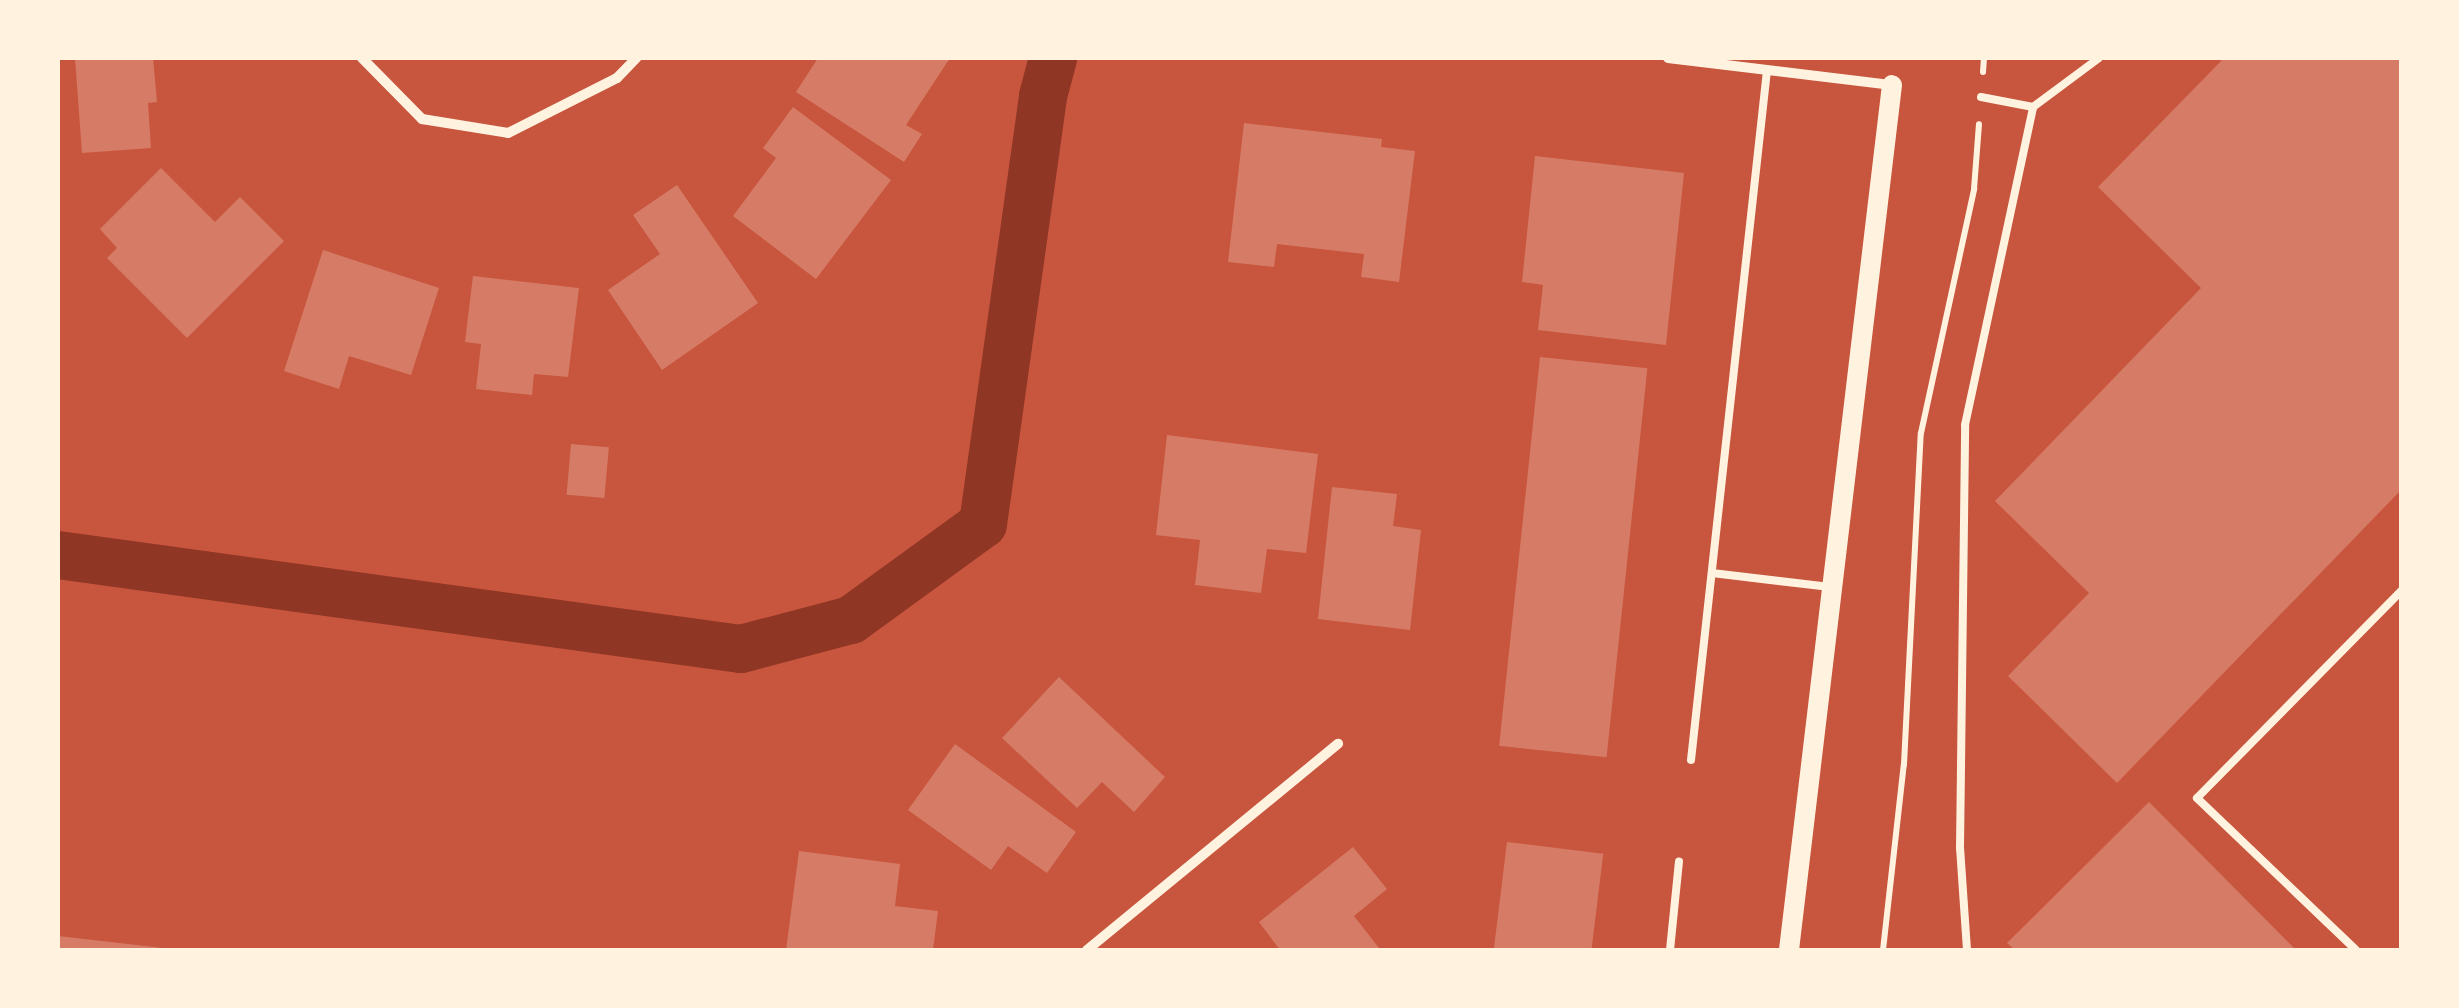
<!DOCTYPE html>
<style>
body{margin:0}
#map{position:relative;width:2459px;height:1008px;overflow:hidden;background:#c8553d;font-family:Ubuntu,sans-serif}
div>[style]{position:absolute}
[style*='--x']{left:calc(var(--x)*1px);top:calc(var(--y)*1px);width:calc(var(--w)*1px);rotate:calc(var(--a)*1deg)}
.canal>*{height:48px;margin:-24px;padding:0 24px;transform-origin:24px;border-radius:24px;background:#8f3625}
.building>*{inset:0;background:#d67c66;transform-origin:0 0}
.path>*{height:6px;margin:-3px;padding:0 3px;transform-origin:3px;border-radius:3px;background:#fff3e0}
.service>*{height:8px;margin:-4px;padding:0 4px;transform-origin:4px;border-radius:4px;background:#fff3e0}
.minor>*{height:10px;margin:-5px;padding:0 5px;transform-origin:5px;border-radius:5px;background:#fff3e0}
.secondary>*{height:20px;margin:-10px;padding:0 10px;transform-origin:10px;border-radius:10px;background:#fff3e0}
span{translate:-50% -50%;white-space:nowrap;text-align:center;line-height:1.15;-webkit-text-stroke:9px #fff3e0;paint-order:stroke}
.frame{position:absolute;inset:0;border:60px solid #fff3e0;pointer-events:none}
</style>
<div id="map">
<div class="canal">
<i style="--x:58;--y:555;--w:689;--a:7.84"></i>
<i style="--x:741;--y:649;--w:114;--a:-14.8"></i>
<i style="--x:851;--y:620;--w:163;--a:-36"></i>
<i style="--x:983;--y:524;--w:432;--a:-82"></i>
<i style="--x:1043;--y:96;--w:39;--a:-75"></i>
</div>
<div class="building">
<i style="clip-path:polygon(75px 58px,153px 58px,157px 102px,148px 103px,151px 148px,82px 153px)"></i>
<i style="clip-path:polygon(818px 58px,950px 58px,906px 125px,922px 134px,904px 162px,796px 92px)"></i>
<i style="clip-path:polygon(2224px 58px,2402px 58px,2402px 489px,2117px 783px,2008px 676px,2089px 593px,1995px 501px,2201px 288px,2098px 187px)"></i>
<i style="clip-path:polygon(793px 107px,891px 180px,816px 279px,733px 216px,776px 158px,763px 148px)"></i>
<i style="clip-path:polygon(1244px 123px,1382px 139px,1381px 147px,1415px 151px,1399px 282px,1361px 277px,1364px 254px,1277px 244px,1274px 267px,1228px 262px)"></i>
<i style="clip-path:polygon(1535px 156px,1684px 173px,1666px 345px,1538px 330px,1543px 285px,1522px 282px)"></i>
<i style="clip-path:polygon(161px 168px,215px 222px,240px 197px,284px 241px,187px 338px,107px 258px,117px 248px,100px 229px)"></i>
<i style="clip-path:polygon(677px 185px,758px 303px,662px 370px,608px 290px,660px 254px,633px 215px)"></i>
<i style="clip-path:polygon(323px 250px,439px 288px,411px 375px,349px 356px,339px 389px,284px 371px)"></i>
<i style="clip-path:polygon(473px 276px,579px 288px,568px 377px,534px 374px,532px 395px,476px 389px,481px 344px,465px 342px)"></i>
<i style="left:1540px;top:357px;width:108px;height:391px;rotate:6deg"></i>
<i style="clip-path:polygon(1167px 435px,1318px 454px,1306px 553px,1267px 549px,1261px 593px,1195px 585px,1200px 540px,1156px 535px)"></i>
<i style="left:571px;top:444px;width:38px;height:51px;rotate:5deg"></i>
<i style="clip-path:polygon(1332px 487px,1397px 494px,1393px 526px,1421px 530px,1410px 630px,1318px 619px)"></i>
<i style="clip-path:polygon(1059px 677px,1165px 777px,1134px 812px,1102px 782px,1077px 808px,1002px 738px)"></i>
<i style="clip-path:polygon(955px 744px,1076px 832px,1047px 873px,1008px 846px,991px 870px,908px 810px)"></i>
<i style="clip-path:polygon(2149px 802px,2296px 950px,2015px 950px,2007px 943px)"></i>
<i style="left:1507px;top:842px;width:97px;height:109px;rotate:7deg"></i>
<i style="clip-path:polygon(1353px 847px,1387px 889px,1354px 916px,1379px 948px,1280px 950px,1259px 922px)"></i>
<i style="clip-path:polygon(799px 851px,900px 864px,895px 906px,938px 911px,933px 950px,786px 950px)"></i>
<i style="clip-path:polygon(58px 936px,163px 948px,163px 950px,58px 950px)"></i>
</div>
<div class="path">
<i style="--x:1983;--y:72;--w:14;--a:-86"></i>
<i style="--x:1883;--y:950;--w:187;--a:-83.6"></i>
<i style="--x:1904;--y:764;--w:331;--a:-87.1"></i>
<i style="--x:1921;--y:433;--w:250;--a:-77.7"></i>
<i style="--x:1974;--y:189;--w:65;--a:-85.6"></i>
</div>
<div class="service">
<i style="--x:1981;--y:97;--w:53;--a:10.9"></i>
<i style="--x:2033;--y:107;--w:82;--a:-36.6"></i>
<i style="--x:1712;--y:573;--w:119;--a:6.8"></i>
<i style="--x:1691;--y:760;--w:694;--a:-83.71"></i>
<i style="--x:1670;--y:950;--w:89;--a:-84.2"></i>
<i style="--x:1967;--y:950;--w:102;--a:-93.9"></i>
<i style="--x:1960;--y:848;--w:423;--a:-89.3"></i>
<i style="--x:1965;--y:425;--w:325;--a:-77.9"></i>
<i style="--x:2356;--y:950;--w:220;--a:-136.3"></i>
<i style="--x:2197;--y:798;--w:292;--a:-45.4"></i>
</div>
<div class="minor">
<i style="--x:362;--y:58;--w:86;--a:45.5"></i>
<i style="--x:422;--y:119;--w:87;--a:9.2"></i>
<i style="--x:508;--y:133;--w:122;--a:-26.8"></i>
<i style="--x:617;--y:78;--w:28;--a:-46"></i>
<i style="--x:1668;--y:58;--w:226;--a:6.9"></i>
<i style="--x:1087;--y:950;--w:325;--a:-39.4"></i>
</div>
<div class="secondary">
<i style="--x:1789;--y:950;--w:871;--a:-83.21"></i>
</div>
<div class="frame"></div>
</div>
